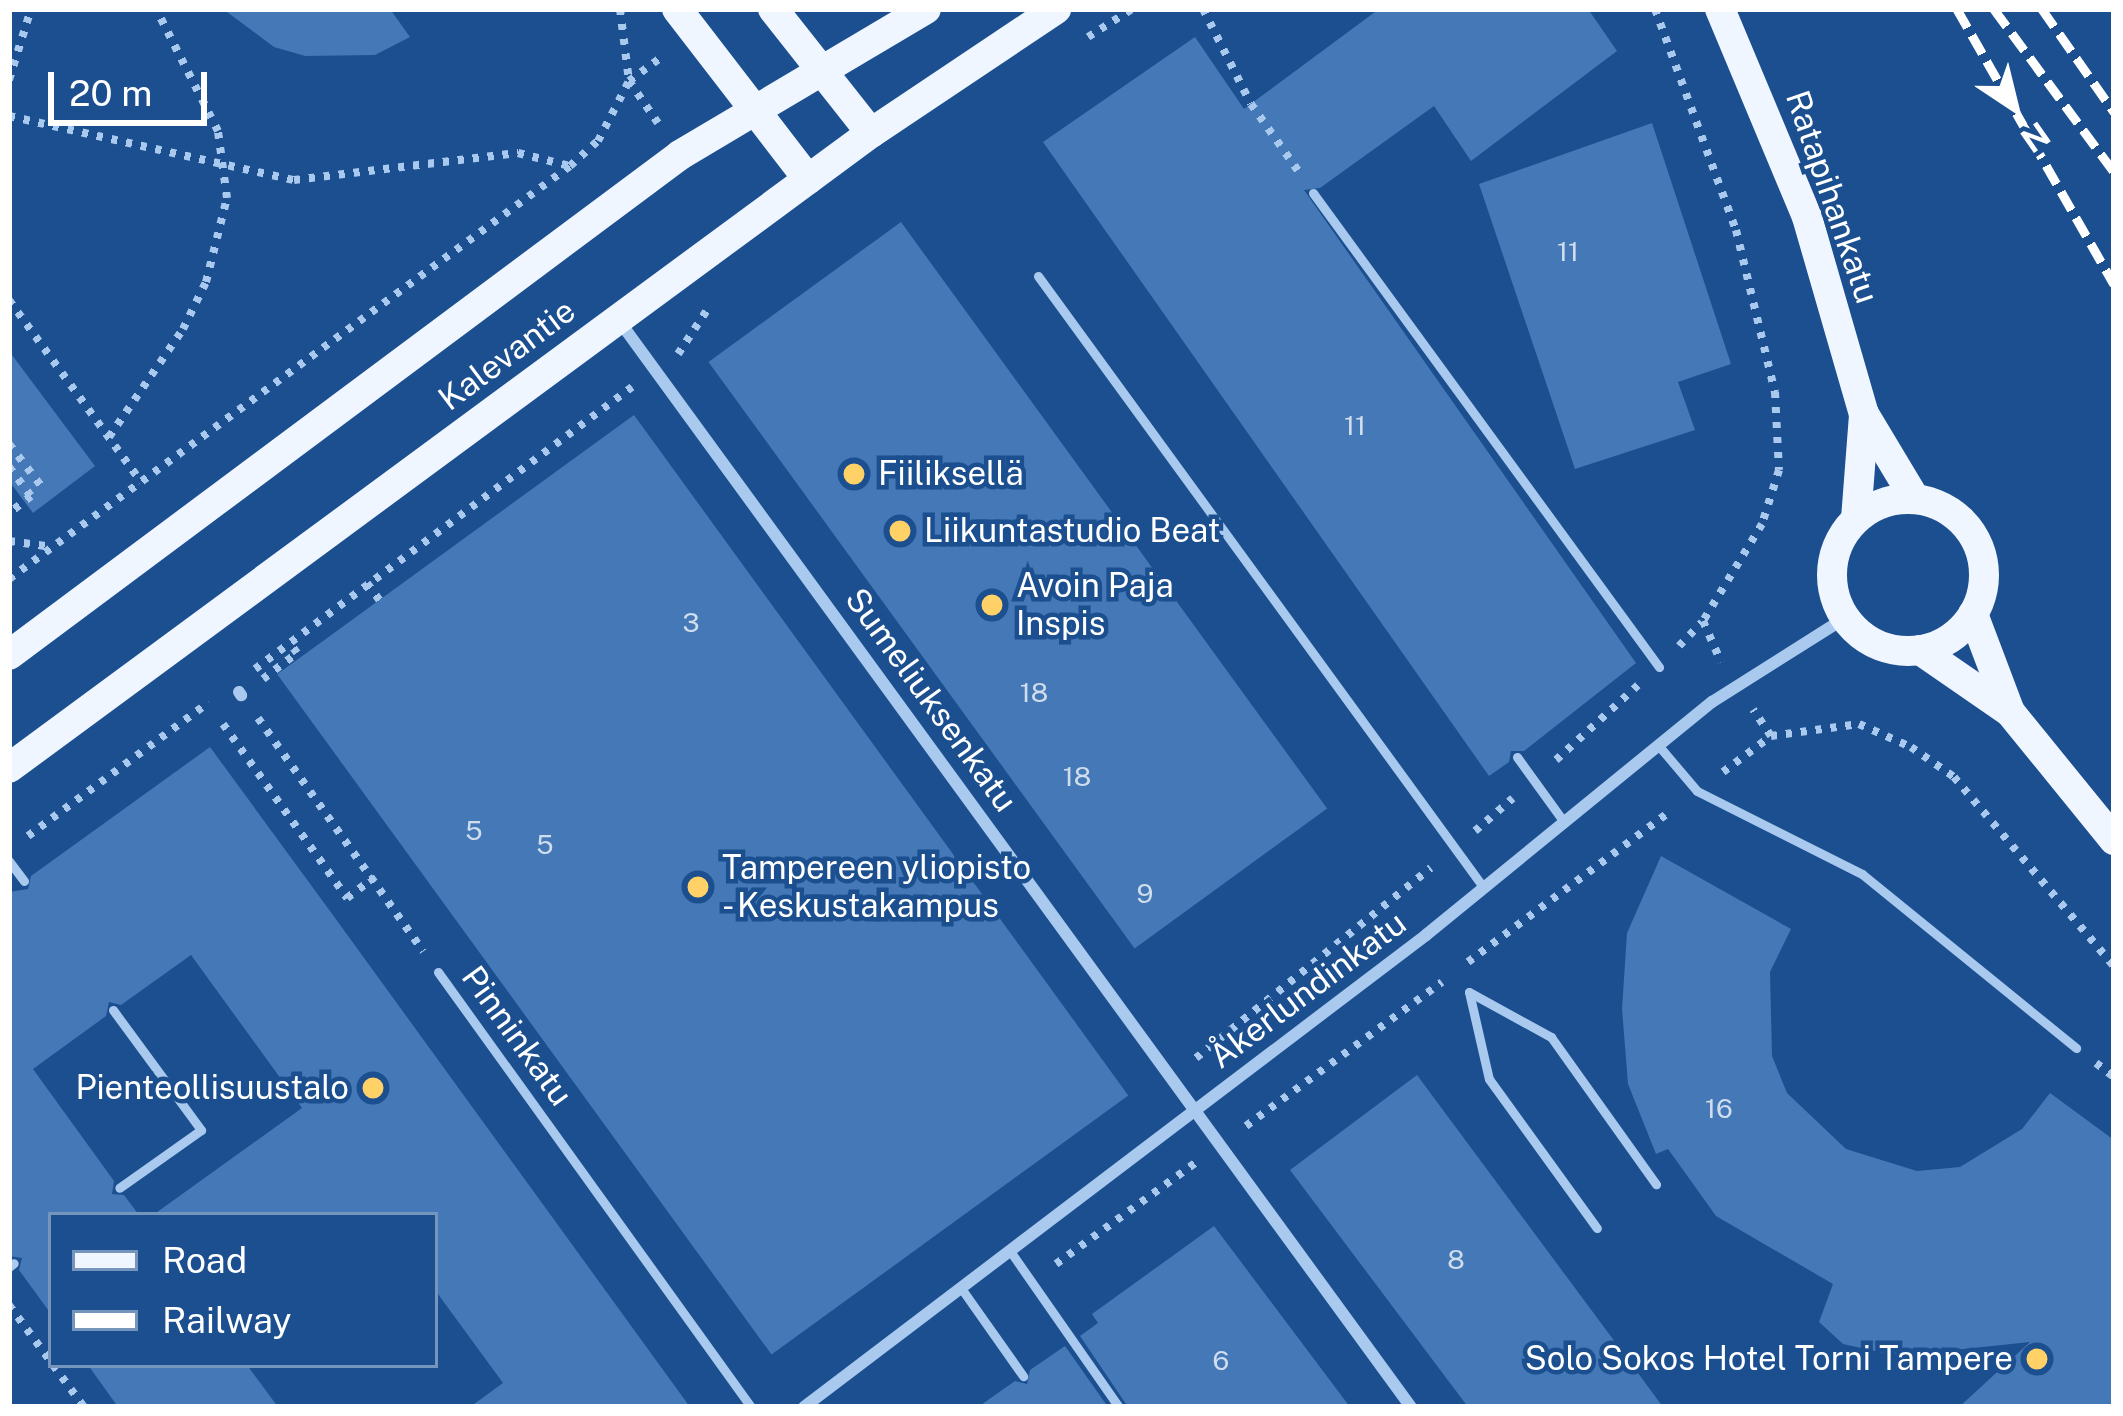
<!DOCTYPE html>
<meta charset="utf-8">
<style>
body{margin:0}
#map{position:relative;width:2123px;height:1416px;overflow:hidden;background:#1b4f8f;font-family:"Public Sans",sans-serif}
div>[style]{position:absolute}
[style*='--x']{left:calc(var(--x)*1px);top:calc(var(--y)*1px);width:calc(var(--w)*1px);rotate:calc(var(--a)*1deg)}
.building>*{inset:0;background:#4478b7;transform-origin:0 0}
.path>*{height:8px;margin-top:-4px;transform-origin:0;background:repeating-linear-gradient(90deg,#a9c9ee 0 6px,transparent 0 15px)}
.lane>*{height:9px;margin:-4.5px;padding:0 4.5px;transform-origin:4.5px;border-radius:4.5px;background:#a9c9ee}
.street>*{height:12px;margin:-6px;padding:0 6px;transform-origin:6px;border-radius:6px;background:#a9c9ee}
.primary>*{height:30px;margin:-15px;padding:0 15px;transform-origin:15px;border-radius:15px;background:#f0f6ff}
.primary>.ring{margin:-15px;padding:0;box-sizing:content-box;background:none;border:30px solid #f0f6ff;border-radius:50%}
.rail>*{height:9px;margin-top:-4.5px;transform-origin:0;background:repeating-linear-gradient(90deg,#fff 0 21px,transparent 0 30px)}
.dots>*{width:33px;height:33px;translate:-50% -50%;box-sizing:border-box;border:6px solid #1b4f8f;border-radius:50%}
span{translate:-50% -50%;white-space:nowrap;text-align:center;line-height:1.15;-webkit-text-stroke:9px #1b4f8f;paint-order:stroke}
.number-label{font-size:27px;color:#d0dded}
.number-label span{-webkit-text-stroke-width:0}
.street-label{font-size:33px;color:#fff}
.poi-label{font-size:33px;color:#fff}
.left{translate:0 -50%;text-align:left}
.right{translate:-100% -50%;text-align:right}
.frame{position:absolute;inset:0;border:12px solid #fff;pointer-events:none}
.legend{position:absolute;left:48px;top:1212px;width:390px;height:156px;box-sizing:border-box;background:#1b4f8f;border:3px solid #7695bc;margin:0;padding:15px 21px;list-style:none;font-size:36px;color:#fff}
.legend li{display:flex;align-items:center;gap:24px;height:60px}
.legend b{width:60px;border:3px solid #7695bc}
.north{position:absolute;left:1955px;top:48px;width:120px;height:120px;-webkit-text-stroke:9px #1b4f8f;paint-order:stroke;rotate:145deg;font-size:33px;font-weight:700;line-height:48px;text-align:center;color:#fff}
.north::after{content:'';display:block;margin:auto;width:42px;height:54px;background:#fff;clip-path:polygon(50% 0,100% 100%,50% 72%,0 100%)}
.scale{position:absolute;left:48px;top:72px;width:159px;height:54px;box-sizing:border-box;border:6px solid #fff;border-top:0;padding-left:15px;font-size:36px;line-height:42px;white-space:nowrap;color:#fff;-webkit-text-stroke:9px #1b4f8f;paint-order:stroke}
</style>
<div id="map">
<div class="building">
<i style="clip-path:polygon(223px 9px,390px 9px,410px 37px,375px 55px,305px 56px,274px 47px)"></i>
<i style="clip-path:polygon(1379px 9px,1588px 9px,1617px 51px,1471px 161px,1434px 106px,1320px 188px,1304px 190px,1636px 663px,1524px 751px,1511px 751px,1509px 762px,1489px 776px,1043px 142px,1195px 37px,1244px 109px)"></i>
<i style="clip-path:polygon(1652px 123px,1731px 364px,1678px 382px,1695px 430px,1575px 469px,1479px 184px)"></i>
<i style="left:901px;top:222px;width:725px;height:238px;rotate:54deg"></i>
<i style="clip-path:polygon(9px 351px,95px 466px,33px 513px,9px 481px)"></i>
<i style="left:634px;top:415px;width:841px;height:441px;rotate:54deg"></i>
<i style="clip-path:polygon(210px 747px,330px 911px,690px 1407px,470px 1407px,503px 1383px,435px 1290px,435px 1215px,153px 1215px,302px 1108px,191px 955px,121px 1005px,109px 1002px,106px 1016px,33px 1069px,114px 1181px,112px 1194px,124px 1195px,139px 1215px,51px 1215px,51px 1314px,19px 1270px,22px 1258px,9px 1256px,9px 892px,28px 889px,31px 876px)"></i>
<i style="clip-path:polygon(1661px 856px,1791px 929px,1770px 972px,1772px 1056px,1787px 1093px,1846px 1149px,1917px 1171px,1960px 1167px,2022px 1129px,2050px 1093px,2114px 1140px,2114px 1407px,1959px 1407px,2030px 1342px,1897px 1356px,1843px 1344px,1819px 1322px,1833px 1284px,1716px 1216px,1668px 1149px,1656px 1154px,1628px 1084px,1622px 1009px,1627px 933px)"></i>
<i style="clip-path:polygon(1417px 1075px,1621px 1350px,1663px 1407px,1468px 1407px,1290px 1170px)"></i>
<i style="clip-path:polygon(1214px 1226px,1350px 1407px,1128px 1407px,1080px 1336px,1098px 1323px,1092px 1314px)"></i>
<i style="clip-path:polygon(1065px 1346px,1108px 1407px,978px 1407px,1015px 1381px,1027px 1384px,1030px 1370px)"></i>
<i style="clip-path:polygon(88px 1365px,247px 1365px,278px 1407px,118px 1407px)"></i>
</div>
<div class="path">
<i style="--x:620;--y:9;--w:73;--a:82.9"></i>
<i style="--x:629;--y:81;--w:51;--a:55.4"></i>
<i style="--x:1203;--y:9;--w:106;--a:63.2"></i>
<i style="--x:1251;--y:104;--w:83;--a:54.8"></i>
<i style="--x:1655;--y:9;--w:235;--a:69.9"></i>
<i style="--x:1736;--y:230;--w:167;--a:76.5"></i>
<i style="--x:1775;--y:392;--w:78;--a:87.1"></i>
<i style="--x:1779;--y:470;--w:57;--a:107.5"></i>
<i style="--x:1762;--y:524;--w:114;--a:121.3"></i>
<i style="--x:1703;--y:621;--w:45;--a:66.3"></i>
<i style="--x:1088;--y:37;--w:52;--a:-32.5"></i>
<i style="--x:9;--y:80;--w:74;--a:-72.8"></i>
<i style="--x:9;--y:116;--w:292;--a:12.7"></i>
<i style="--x:294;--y:180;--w:226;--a:-6.9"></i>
<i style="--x:518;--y:153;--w:54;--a:14"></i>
<i style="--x:9;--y:300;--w:225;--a:54"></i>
<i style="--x:678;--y:354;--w:56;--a:-56.6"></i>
<i style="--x:109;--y:437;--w:131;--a:-55.6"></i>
<i style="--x:183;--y:329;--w:52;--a:-63.9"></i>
<i style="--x:206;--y:282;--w:87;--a:-76"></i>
<i style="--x:227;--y:198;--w:68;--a:-97.7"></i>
<i style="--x:218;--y:131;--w:137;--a:-116.9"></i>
<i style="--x:9;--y:444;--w:54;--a:52.5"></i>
<i style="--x:9;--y:467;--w:36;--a:53"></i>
<i style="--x:31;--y:496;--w:28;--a:142"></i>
<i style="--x:9;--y:541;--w:44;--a:7.8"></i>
<i style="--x:9;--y:579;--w:697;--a:-36.36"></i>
<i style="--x:570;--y:166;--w:38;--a:-42"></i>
<i style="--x:598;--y:141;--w:68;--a:-62.7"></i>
<i style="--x:629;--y:81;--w:42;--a:-36.3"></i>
<i style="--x:367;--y:583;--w:27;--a:54"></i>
<i style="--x:1679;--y:646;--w:33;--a:-46"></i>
<i style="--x:255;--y:669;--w:471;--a:-36.8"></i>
<i style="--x:263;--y:679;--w:43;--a:-37.4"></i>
<i style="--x:297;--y:653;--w:12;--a:-125"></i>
<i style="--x:258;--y:718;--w:286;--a:54.7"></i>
<i style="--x:223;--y:724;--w:214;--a:54.5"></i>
<i style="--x:347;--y:898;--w:34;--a:-37"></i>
<i style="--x:1771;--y:736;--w:89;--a:-7.8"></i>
<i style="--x:1859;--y:724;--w:57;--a:23.9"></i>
<i style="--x:1911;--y:747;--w:52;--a:34.9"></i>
<i style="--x:1954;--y:777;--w:248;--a:49.8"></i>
<i style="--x:1556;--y:760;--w:111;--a:-42.4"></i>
<i style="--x:1723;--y:772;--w:60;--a:-36.9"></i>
<i style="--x:1771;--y:736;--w:32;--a:-124"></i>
<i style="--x:1475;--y:831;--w:50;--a:-41"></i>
<i style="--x:28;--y:836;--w:225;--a:-36.5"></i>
<i style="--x:1468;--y:962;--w:254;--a:-36.7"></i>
<i style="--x:1196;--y:1058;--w:302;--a:-39"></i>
<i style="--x:2096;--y:1063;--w:23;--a:38"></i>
<i style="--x:1246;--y:1126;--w:243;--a:-36.3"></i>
<i style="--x:1056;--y:1264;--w:172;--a:-36"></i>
<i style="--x:9;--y:1305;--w:71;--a:53.6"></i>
<i style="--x:53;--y:1365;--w:52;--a:53.6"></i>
</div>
<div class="lane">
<i style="--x:1313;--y:193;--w:587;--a:53.87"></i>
<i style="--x:1038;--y:276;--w:757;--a:53.92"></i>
<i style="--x:1658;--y:745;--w:60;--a:49.7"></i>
<i style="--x:1697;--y:791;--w:185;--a:26.7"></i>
<i style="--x:1862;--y:874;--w:276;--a:39.1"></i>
<i style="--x:1517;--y:757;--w:80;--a:54.1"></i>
<i style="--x:9;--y:861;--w:25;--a:53"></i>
<i style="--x:438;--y:972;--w:536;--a:54.26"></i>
<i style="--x:1469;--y:992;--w:94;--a:28.8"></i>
<i style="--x:1551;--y:1037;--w:181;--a:54.5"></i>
<i style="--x:1469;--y:992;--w:89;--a:77.1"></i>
<i style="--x:1489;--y:1079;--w:184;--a:54.1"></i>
<i style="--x:113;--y:1010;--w:149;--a:53.7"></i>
<i style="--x:201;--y:1130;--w:100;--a:144.7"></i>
<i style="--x:1010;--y:1251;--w:190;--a:55.1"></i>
<i style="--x:9;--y:1267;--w:6;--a:-39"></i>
<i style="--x:961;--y:1288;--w:108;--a:54.8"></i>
</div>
<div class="street">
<i style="--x:620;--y:322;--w:1343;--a:53.91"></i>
<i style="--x:239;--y:692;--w:4;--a:56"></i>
<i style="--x:804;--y:1407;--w:781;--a:-37.19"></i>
<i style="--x:1426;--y:935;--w:369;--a:-39.2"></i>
<i style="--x:1712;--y:702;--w:157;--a:-32.3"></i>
</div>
<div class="primary">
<i style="--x:677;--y:9;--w:215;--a:52.4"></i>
<i style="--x:773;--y:9;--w:158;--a:51.7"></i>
<i style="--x:1720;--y:9;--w:225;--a:67.3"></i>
<i style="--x:1807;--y:217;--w:205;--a:73.9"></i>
<i style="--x:1864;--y:414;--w:99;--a:59"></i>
<i class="ring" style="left:1832px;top:499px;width:122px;height:122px"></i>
<i style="--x:1856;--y:519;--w:105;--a:-85.6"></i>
<i style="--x:1973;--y:614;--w:105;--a:69.3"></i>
<i style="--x:1920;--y:650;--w:109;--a:34.6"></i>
<i style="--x:2010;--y:712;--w:165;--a:50.9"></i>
<i style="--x:9;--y:655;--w:837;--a:-36.69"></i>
<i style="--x:680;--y:155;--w:286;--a:-30.7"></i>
<i style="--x:9;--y:768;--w:1071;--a:-36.38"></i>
<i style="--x:871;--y:133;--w:223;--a:-33.8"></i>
</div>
<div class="rail">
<i style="--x:1957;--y:9;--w:317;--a:60.3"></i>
<i style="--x:1994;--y:9;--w:202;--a:53.6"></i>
<i style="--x:2042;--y:9;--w:126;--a:55"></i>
</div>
<div class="dots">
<i style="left:854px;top:474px;background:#ffd166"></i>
<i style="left:900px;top:531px;background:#ffd166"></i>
<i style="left:992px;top:605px;background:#ffd166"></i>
<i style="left:698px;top:887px;background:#ffd166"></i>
<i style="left:373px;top:1088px;background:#ffd166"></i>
<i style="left:2037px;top:1359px;background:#ffd166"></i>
</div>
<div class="number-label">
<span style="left:1568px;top:252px">11</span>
<span style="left:1355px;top:426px">11</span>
<span style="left:691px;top:623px">3</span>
<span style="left:1034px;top:693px">18</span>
<span style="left:1077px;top:777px">18</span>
<span style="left:474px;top:831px">5</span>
<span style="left:545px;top:845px">5</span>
<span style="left:1145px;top:894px">9</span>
<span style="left:1719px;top:1109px">16</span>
<span style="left:1456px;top:1260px">8</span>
<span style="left:1221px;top:1361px">6</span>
</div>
<div class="street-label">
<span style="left:1832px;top:197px;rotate:71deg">Ratapihankatu</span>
<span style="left:507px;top:355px;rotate:-37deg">Kalevantie</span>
<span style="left:931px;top:700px;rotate:54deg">Sumeliuksenkatu</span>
<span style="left:1308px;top:990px;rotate:-37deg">Åkerlundinkatu</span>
<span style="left:517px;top:1036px;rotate:54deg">Pinninkatu</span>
</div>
<div class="poi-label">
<span class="left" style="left:878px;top:474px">Fiiliksellä</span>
<span class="left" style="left:924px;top:531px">Liikuntastudio Beat</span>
<span class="left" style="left:1016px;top:605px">Avoin Paja<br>Inspis</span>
<span class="left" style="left:722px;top:887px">Tampereen yliopisto<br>- Keskustakampus</span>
<span class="right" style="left:349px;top:1088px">Pienteollisuustalo</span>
<span class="right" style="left:2013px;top:1359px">Solo Sokos Hotel Torni Tampere</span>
</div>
<div class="frame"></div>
<ul class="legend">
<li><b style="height:15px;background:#f0f6ff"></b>Road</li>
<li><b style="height:15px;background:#fff"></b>Railway</li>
</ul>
<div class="north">N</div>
<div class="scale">20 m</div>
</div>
